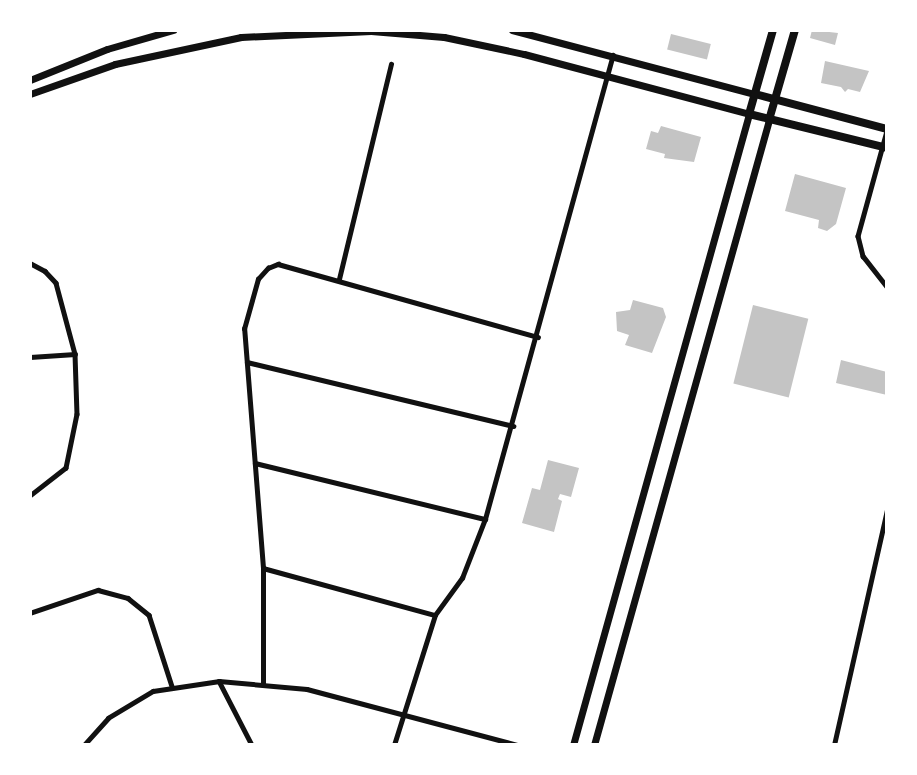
<!DOCTYPE html>
<style>
body{margin:0}
#map{position:relative;width:917px;height:775px;overflow:hidden;background:#fff;font-family:Inter,sans-serif}
div>[style]{position:absolute}
[style*='--x']{left:calc(var(--x)*1px);top:calc(var(--y)*1px);width:calc(var(--w)*1px);rotate:calc(var(--a)*1deg)}
.building>*{inset:0;background:#c4c4c4;transform-origin:0 0}
.minor>*{height:4.5px;margin:-2.25px;padding:0 2.25px;transform-origin:2.25px;border-radius:2.25px;background:#111}
.secondary>*{height:7px;margin:-3.5px;padding:0 3.5px;transform-origin:3.5px;border-radius:3.5px;background:#111}
.primary>*{height:8px;margin:-4px;padding:0 4px;transform-origin:4px;border-radius:4px;background:#111}
span{translate:-50% -50%;white-space:nowrap;text-align:center;line-height:1.15;-webkit-text-stroke:4.5px #fff;paint-order:stroke}
.frame{position:absolute;inset:0;border:32px solid #fff;pointer-events:none}
</style>
<div id="map">
<div class="building">
<i style="clip-path:polygon(812px 30px,838px 33px,835px 45px,810px 38px)"></i>
<i style="left:671px;top:34px;width:41px;height:16px;rotate:14deg"></i>
<i style="clip-path:polygon(825px 61px,869px 71px,860px 92px,848px 89px,845px 92px,841px 87px,821px 83px)"></i>
<i style="clip-path:polygon(661px 126px,701px 137px,694px 162px,664px 158px,665px 154px,646px 149px,651px 131px,658px 133px)"></i>
<i style="clip-path:polygon(795px 174px,846px 188px,836px 224px,827px 231px,818px 228px,819px 220px,785px 211px)"></i>
<i style="clip-path:polygon(633px 300px,663px 308px,666px 317px,652px 353px,625px 345px,629px 335px,617px 331px,616px 312px,630px 310px)"></i>
<i style="left:753px;top:305px;width:57px;height:81px;rotate:14deg"></i>
<i style="clip-path:polygon(841px 360px,887px 372px,887px 395px,836px 383px)"></i>
<i style="clip-path:polygon(548px 460px,579px 468px,571px 497px,560px 494px,558px 499px,562px 501px,554px 532px,522px 523px,532px 488px,540px 490px)"></i>
</div>
<div class="minor">
<i style="--x:887;--y:131;--w:109;--a:105.4"></i>
<i style="--x:858;--y:236;--w:21;--a:76"></i>
<i style="--x:863;--y:256;--w:39;--a:52"></i>
<i style="--x:30;--y:263;--w:17;--a:28"></i>
<i style="--x:45;--y:271;--w:16;--a:47"></i>
<i style="--x:56;--y:283;--w:73;--a:75"></i>
<i style="--x:75;--y:354;--w:60;--a:88.1"></i>
<i style="--x:77;--y:414;--w:55;--a:101.5"></i>
<i style="--x:66;--y:468;--w:46;--a:142.1"></i>
<i style="--x:339;--y:279;--w:221;--a:-76.4"></i>
<i style="--x:30;--y:357;--w:45;--a:-3.8"></i>
<i style="--x:247;--y:362;--w:274;--a:13.5"></i>
<i style="--x:255;--y:463;--w:237;--a:13.7"></i>
<i style="--x:263;--y:568;--w:178;--a:15.3"></i>
<i style="--x:30;--y:613;--w:72;--a:-18.7"></i>
<i style="--x:98;--y:590;--w:31;--a:15"></i>
<i style="--x:128;--y:598;--w:27;--a:39"></i>
<i style="--x:149;--y:615;--w:75;--a:72.1"></i>
<i style="--x:219;--y:681;--w:72;--a:62.7"></i>
<i style="--x:263;--y:683;--w:115;--a:-90"></i>
<i style="--x:263;--y:568;--w:240;--a:-94.5"></i>
<i style="--x:244;--y:329;--w:52;--a:-74.4"></i>
<i style="--x:258;--y:279;--w:15;--a:-48"></i>
<i style="--x:268;--y:268;--w:11;--a:-22"></i>
<i style="--x:278;--y:264;--w:270;--a:15.7"></i>
<i style="--x:84;--y:745;--w:36;--a:-48"></i>
<i style="--x:108;--y:718;--w:52;--a:-31"></i>
<i style="--x:153;--y:691;--w:67;--a:-8.6"></i>
<i style="--x:219;--y:681;--w:88;--a:5.2"></i>
<i style="--x:307;--y:689;--w:218;--a:14.9"></i>
<i style="--x:394;--y:745;--w:136;--a:-72.5"></i>
<i style="--x:435;--y:615;--w:46;--a:-53.9"></i>
<i style="--x:462;--y:578;--w:63;--a:-68.7"></i>
<i style="--x:485;--y:519;--w:481;--a:-74.6"></i>
<i style="--x:834;--y:745;--w:242;--a:-77.3"></i>
</div>
<div class="secondary">
<i style="--x:512;--y:30;--w:251;--a:14.8"></i>
<i style="--x:30;--y:80;--w:83;--a:-21.9"></i>
<i style="--x:107;--y:49;--w:69;--a:-16.1"></i>
<i style="--x:30;--y:94;--w:90;--a:-19.4"></i>
<i style="--x:115;--y:64;--w:129;--a:-12.1"></i>
<i style="--x:241;--y:37;--w:130;--a:-2.6"></i>
<i style="--x:371;--y:31;--w:73;--a:4.7"></i>
<i style="--x:444;--y:37;--w:82;--a:12"></i>
<i style="--x:524;--y:54;--w:233;--a:14.9"></i>
<i style="--x:749;--y:114;--w:655;--a:105.58"></i>
<i style="--x:594;--y:745;--w:649;--a:-74.36"></i>
</div>
<div class="primary">
<i style="--x:773;--y:30;--w:87;--a:105.9"></i>
<i style="--x:749;--y:114;--w:142;--a:13.8"></i>
<i style="--x:755;--y:94;--w:137;--a:14.9"></i>
<i style="--x:769;--y:120;--w:94;--a:-73.9"></i>
</div>
<div class="frame"></div>
</div>
